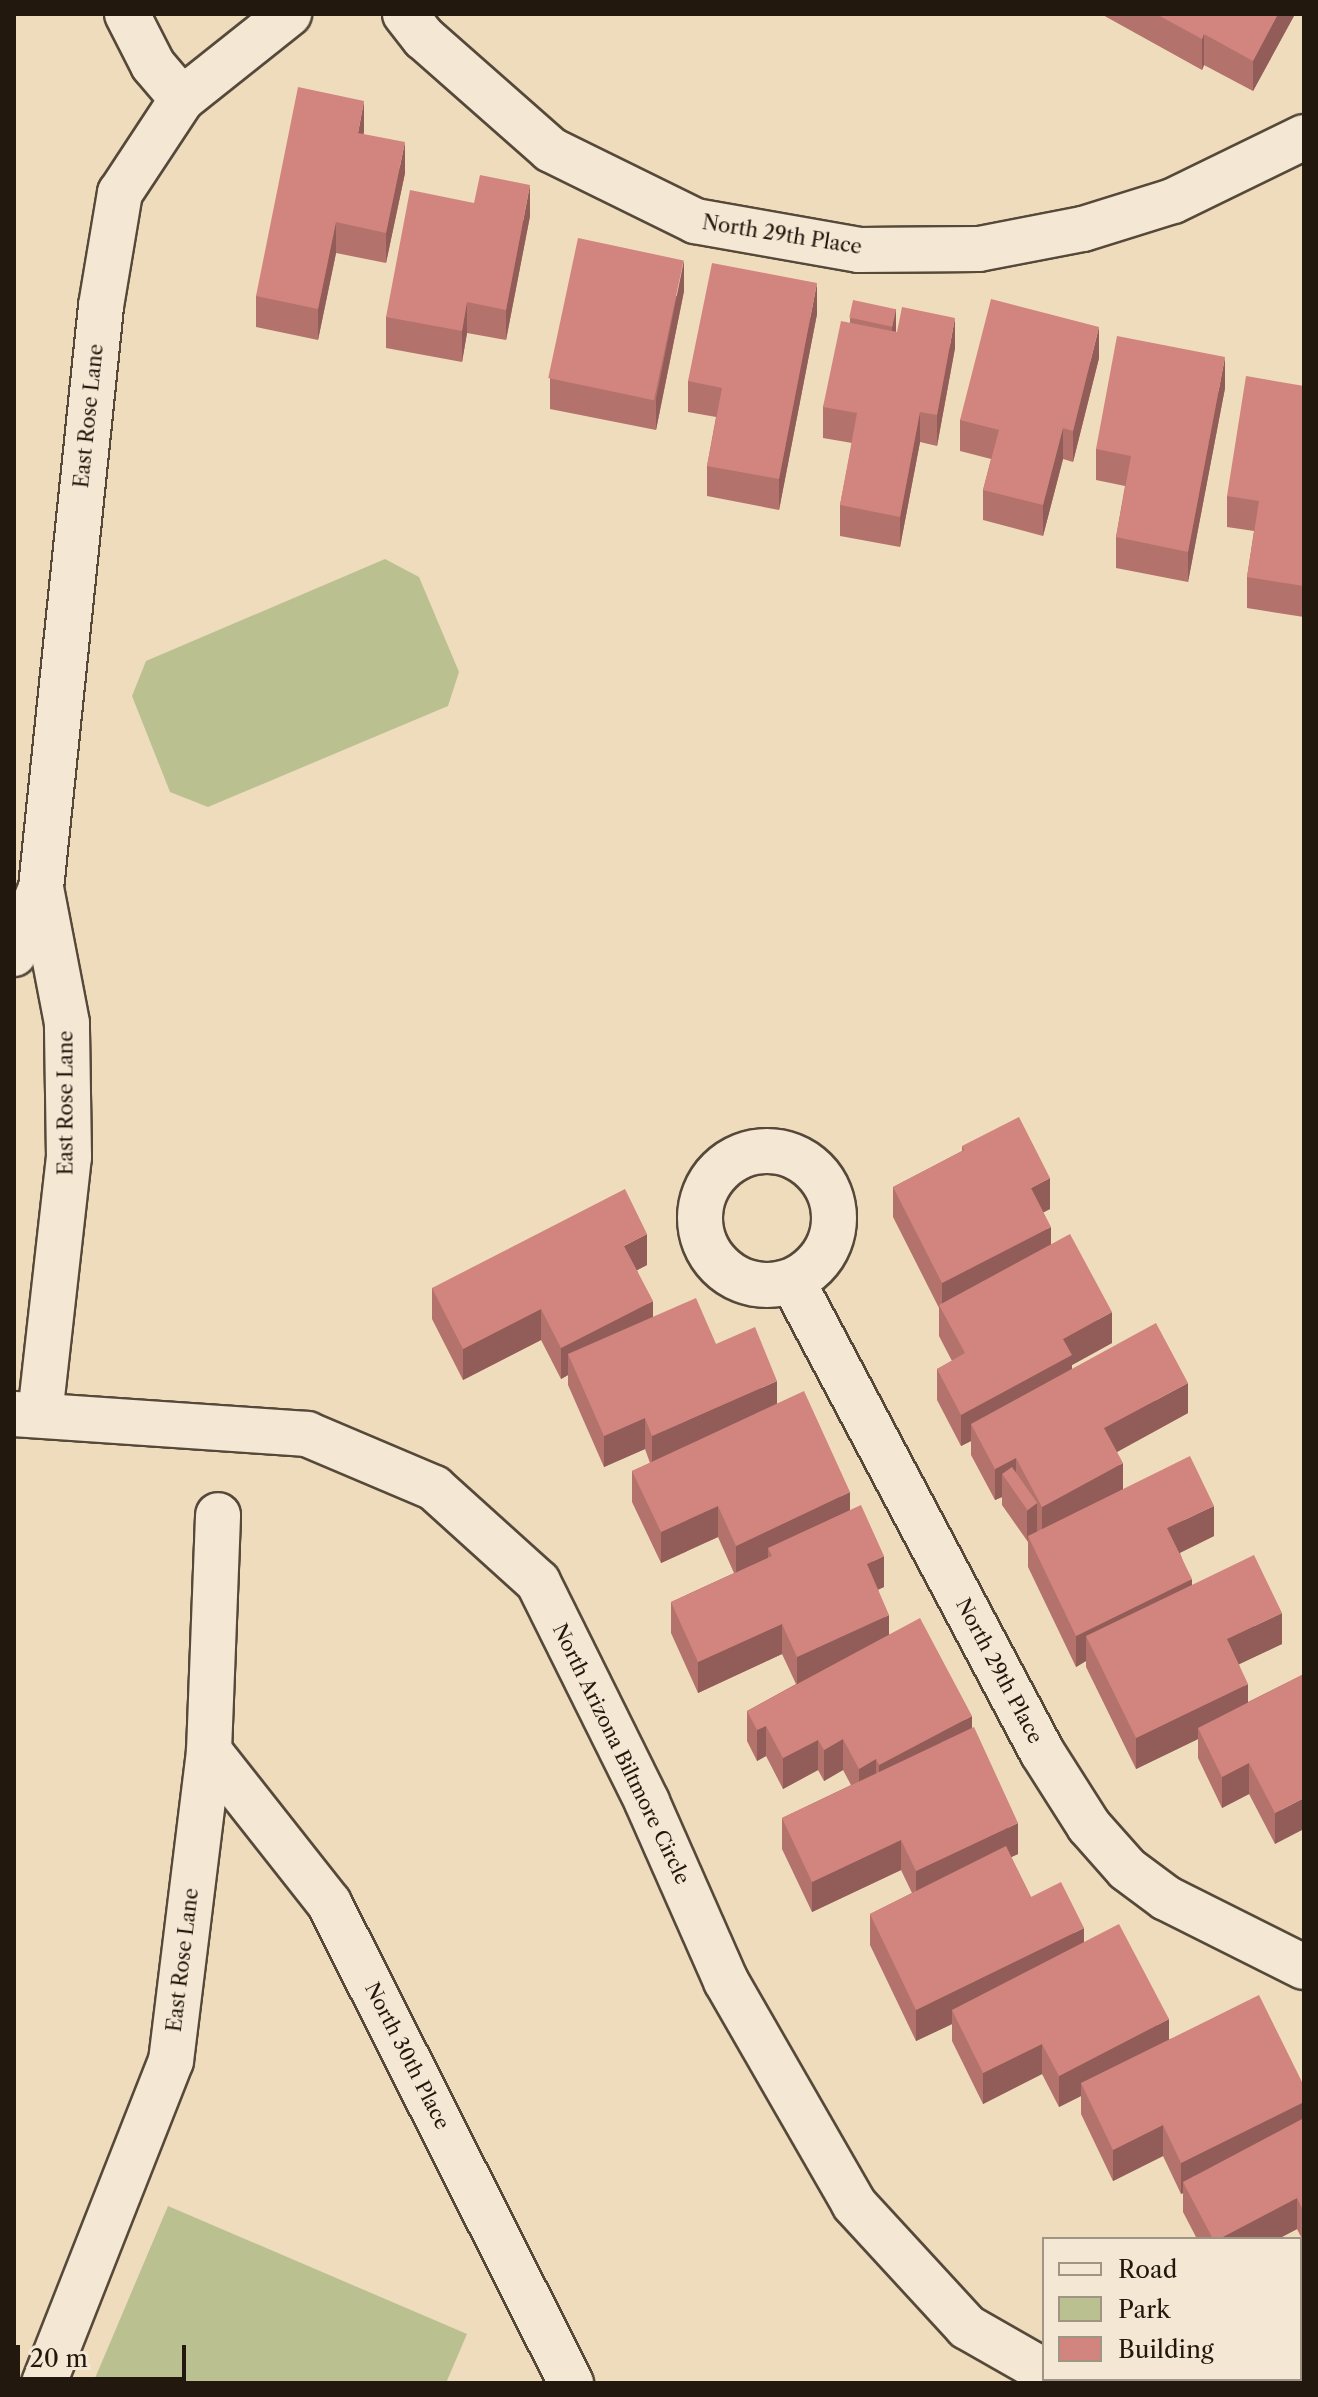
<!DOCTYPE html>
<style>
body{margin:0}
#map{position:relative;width:1318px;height:2397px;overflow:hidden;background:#eedcbd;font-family:"Libre Caslon Text",serif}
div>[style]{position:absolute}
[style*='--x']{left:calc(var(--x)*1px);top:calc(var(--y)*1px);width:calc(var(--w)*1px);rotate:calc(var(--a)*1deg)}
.green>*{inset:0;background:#bac090}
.roads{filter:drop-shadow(2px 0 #56493a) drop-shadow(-2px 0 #56493a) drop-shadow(0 2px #56493a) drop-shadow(0 -2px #56493a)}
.street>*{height:44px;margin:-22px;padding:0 22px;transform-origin:22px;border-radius:22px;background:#f4e8d4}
.street>.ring{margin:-22px;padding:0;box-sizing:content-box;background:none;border:44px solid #f4e8d4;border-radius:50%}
.wall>*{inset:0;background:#b4726c}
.shaded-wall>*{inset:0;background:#925d58}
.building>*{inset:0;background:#d1857e;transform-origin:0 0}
span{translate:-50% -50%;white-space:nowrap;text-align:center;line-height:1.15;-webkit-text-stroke:7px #f4e8d4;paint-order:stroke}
.street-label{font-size:20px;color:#23180e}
.frame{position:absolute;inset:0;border:16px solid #23180e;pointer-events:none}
.legend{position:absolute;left:1042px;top:2237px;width:260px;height:144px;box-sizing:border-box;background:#f4e8d4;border:2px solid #a09585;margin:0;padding:10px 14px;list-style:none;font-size:24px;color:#23180e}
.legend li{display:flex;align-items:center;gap:16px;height:40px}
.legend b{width:40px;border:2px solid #a09585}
.scale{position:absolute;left:16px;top:2345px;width:170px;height:36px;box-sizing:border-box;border:4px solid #23180e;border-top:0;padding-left:10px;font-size:24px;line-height:28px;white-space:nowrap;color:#23180e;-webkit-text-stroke:6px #f4e8d4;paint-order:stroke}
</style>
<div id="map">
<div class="green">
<i style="clip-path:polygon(385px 559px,419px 577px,459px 672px,448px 706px,208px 807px,170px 792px,132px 696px,146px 661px)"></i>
<i style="clip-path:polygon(168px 2206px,467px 2334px,446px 2383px,93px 2383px)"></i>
</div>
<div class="roads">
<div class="street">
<i style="--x:127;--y:14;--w:57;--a:63"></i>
<i style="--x:153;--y:65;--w:45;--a:49.5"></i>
<i style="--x:405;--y:14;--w:31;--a:52"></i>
<i style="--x:424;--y:38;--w:169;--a:41.4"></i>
<i style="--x:551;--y:150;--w:161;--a:26.2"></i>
<i style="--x:695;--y:221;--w:167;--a:10"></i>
<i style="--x:859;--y:250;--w:120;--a:-0.5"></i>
<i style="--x:979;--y:249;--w:106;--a:-10.9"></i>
<i style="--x:1083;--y:229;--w:94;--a:-17.3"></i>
<i style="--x:1173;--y:201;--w:146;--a:-26"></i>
<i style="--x:14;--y:954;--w:71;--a:-67.8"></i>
<i style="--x:41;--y:888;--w:585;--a:-84.11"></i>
<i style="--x:101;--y:306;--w:115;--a:-80.5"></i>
<i style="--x:120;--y:193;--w:113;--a:-56.6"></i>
<i style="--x:182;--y:99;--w:137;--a:-38.5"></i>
<i class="ring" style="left:700px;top:1151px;width:90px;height:90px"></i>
<i style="--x:793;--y:1282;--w:532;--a:62.09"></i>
<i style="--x:1042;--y:1752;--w:88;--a:57.6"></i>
<i style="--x:1089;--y:1826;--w:57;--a:48.5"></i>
<i style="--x:1127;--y:1869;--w:49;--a:36.6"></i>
<i style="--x:1166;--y:1898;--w:154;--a:26.6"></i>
<i style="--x:14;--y:1414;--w:294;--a:3.9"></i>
<i style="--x:307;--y:1434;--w:138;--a:23"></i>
<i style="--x:434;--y:1488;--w:140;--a:42.1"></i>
<i style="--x:538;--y:1582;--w:246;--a:63.6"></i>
<i style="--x:647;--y:1802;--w:196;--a:66.2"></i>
<i style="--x:726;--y:1981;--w:257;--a:60.1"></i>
<i style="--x:854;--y:2204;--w:167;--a:47.4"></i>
<i style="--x:967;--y:2327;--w:89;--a:29.7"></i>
<i style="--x:40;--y:1415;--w:260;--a:-83.6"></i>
<i style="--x:69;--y:1157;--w:134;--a:-90.9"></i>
<i style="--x:67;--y:1023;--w:137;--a:-100.9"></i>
<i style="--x:209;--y:1751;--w:194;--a:51.7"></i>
<i style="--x:329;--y:1903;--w:538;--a:63.24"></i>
<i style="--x:44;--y:2383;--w:346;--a:-68.5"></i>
<i style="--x:171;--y:2061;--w:312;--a:-83"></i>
<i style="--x:209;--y:1751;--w:236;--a:-87.8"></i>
</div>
</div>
<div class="wall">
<i style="clip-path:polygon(1101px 14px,1295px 14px,1253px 91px,1204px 65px,1202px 70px)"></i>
<i style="clip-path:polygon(363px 134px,405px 173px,386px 263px,336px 253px,318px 340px,256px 327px,256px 296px)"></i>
<i style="clip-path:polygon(530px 216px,506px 340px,467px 333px,462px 362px,386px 348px,386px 317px)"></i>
<i style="clip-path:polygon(684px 291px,656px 430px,550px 409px,550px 378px)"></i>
<i style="clip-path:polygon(896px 309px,896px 332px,955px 348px,937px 446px,920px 442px,900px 547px,840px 536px,840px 505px,852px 443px,823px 438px,823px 407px,850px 323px,850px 318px)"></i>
<i style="clip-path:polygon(817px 314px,779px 510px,707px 496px,707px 466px,716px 417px,688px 412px,688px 381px)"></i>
<i style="clip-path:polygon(1099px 358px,1073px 462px,1063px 459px,1043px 536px,983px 520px,983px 490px,991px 459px,960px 451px,960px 420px)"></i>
<i style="clip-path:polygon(1304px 386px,1304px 617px,1247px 608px,1247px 577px,1254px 531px,1227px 527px,1227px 496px)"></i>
<i style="clip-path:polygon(1225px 388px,1188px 582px,1116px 568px,1116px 537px,1125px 486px,1096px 480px,1096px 449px)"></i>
<i style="clip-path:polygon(962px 1146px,1050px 1209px,1043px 1212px,1051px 1244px,1112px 1343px,1072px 1365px,1072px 1369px,1188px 1413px,1117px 1452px,1123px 1489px,1214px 1536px,1180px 1553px,1192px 1585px,1282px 1644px,1239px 1664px,1248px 1702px,1304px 1674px,1275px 1844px,1249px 1794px,1222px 1808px,1198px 1758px,1198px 1739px,1136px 1769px,1086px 1667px,1086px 1661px,1076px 1667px,1028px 1567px,1028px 1542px,1002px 1505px,1002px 1497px,995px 1500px,971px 1455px,971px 1441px,961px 1446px,937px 1400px,937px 1369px,952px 1361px,939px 1336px,939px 1308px,893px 1217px,893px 1187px,962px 1151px)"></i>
<i style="clip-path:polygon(647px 1265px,637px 1270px,653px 1317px,716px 1344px,777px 1403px,850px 1510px,884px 1587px,878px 1589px,889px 1634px,972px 1728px,1018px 1854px,1011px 1857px,1031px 1897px,1084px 1942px,1169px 2039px,1304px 2086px,1304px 2243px,1297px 2229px,1278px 2239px,1197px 2239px,1183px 2212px,1183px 2193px,1181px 2194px,1163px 2156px,1113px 2181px,1081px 2114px,1081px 2096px,1059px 2107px,1042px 2074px,983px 2104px,952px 2041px,952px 2024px,916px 2041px,870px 1945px,870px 1914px,912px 1893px,901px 1870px,812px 1912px,782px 1849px,782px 1818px,851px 1785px,843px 1770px,824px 1781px,818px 1770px,783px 1789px,766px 1756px,757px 1761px,747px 1741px,747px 1711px,796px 1684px,782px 1654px,698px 1693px,671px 1633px,671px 1602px,734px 1573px,718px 1537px,661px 1563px,632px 1502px,632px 1471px,650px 1463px,645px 1449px,604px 1467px,568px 1385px,568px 1375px,561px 1379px,541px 1340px,463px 1380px,432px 1319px,432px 1288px)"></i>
</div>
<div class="shaded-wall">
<i style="clip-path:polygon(1278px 14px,1295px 14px,1253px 91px,1253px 61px)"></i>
<i style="clip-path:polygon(1204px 34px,1204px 65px,1202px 70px,1202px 39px)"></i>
<i style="clip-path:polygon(364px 101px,364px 132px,358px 164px,358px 133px)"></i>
<i style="clip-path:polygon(405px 142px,405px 173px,386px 263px,386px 233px)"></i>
<i style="clip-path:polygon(530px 185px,530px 216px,506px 340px,506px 310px)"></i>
<i style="clip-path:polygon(336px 222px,336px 253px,318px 340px,318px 309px)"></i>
<i style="clip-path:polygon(684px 260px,684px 291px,656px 430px,656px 399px)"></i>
<i style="clip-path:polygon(817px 283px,817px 314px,779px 510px,779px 479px)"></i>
<i style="clip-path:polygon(467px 302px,467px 333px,462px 362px,462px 331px)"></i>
<i style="clip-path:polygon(896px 309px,896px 340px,892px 357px,892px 326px)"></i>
<i style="clip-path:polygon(955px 318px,955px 348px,937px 446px,937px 415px)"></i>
<i style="clip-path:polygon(1099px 327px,1099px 358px,1073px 462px,1073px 431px)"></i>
<i style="clip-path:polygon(1225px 357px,1225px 388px,1188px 582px,1188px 552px)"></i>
<i style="clip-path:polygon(920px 412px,920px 442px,900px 547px,900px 517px)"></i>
<i style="clip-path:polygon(1063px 428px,1063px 459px,1043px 536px,1043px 505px)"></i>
<i style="clip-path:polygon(1050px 1178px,1050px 1209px,1031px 1219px,1031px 1188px)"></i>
<i style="clip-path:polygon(1051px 1227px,1051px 1257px,942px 1310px,942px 1283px)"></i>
<i style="clip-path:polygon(647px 1234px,647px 1265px,624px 1277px,624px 1246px)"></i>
<i style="clip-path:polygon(653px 1301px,653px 1332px,568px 1354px,568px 1375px,561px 1379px,561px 1348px)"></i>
<i style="clip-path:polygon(541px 1309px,541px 1340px,463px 1380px,463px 1349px)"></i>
<i style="clip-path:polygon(1112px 1312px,1112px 1343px,1072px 1365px,1072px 1386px,971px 1424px,971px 1441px,961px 1446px,961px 1415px,1063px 1339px)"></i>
<i style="clip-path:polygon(777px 1381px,777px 1411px,652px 1466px,652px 1436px)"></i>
<i style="clip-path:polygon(1188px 1383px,1188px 1413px,1104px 1459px,1104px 1428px)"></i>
<i style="clip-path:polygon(645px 1418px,645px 1449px,604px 1467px,604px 1436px)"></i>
<i style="clip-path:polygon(1016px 1458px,1016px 1489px,1002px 1474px,1002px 1497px,995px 1500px,995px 1469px)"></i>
<i style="clip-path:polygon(1123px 1463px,1123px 1493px,1042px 1537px,1042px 1507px)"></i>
<i style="clip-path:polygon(850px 1492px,850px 1523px,768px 1548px,768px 1562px,736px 1576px,736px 1546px)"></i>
<i style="clip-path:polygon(1037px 1503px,1037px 1534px,1028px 1536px,1027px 1542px,1027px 1511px)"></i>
<i style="clip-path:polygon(718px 1506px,718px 1537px,661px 1563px,661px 1532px)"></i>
<i style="clip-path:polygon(1214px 1506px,1214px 1536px,1167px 1559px,1167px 1528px)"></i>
<i style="clip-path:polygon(884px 1556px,884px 1587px,867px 1595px,867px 1564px)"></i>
<i style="clip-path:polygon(1192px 1579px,1192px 1610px,1086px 1636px,1086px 1661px,1076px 1667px,1076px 1636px)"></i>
<i style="clip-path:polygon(1282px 1613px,1282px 1644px,1227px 1670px,1227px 1639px)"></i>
<i style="clip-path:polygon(889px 1615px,889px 1646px,797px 1687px,797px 1657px)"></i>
<i style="clip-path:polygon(782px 1624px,782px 1654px,698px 1693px,698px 1662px)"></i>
<i style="clip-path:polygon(1248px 1684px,1248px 1715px,1198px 1728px,1198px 1739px,1136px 1769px,1136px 1738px)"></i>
<i style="clip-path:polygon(972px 1716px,972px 1746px,879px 1796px,879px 1765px)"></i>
<i style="clip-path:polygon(766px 1726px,766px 1756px,757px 1761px,757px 1730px)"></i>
<i style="clip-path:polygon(843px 1739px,843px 1770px,824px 1781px,824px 1750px)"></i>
<i style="clip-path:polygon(818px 1740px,818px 1770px,783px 1789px,783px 1758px)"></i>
<i style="clip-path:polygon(876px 1759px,876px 1790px,859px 1800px,859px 1769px)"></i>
<i style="clip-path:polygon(1249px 1763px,1249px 1794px,1222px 1808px,1222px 1777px)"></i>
<i style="clip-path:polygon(1304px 1798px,1304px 1829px,1275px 1844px,1275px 1813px)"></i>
<i style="clip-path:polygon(1018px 1823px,1018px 1854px,916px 1902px,916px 1871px)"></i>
<i style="clip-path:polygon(901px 1840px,901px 1870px,812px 1912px,812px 1882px)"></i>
<i style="clip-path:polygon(1084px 1928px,1084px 1959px,952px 2010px,952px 2024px,916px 2041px,916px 2010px)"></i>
<i style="clip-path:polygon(1169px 2019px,1169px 2050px,1081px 2083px,1081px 2096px,1059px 2107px,1059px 2076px)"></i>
<i style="clip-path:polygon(1042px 2044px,1042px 2074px,983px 2104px,983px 2073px)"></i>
<i style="clip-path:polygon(1304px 2102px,1304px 2133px,1183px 2182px,1183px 2193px,1181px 2194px,1181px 2163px)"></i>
<i style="clip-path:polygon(1163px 2125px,1163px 2156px,1113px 2181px,1113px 2150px)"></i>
<i style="clip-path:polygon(1297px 2198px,1297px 2229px,1278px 2239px,1219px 2239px)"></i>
</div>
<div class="building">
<i style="clip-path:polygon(1156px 14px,1278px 14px,1253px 61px,1204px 34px,1202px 39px)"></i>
<i style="clip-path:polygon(298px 87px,364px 101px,358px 133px,405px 142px,386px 233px,336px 222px,318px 309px,256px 296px)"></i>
<i style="clip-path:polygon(480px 175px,530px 185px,506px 310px,467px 302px,462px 331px,386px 317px,410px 190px,474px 203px)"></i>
<i style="left:578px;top:238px;width:108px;height:143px;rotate:12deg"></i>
<i style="clip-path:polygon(712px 263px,817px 283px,779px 479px,707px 466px,722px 388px,688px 381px)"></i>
<i style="clip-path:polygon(991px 299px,1099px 327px,1073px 431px,1063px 428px,1043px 505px,983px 490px,999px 430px,960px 420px)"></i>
<i style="left:853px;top:300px;width:44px;height:18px;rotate:12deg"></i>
<i style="clip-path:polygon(902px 307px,955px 318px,937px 415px,920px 412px,900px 517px,840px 505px,857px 413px,823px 407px,841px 321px,897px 332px)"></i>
<i style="clip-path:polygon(1117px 336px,1225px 357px,1188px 552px,1116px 537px,1131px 456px,1096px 449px)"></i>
<i style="clip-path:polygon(1246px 376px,1304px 386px,1304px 586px,1247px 577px,1259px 501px,1227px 496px)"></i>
<i style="clip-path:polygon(1019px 1117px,1050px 1178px,1031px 1188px,1051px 1227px,942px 1283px,893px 1187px,964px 1150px,962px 1146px)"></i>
<i style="clip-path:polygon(625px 1189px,647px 1234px,624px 1246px,653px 1301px,561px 1348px,541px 1309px,463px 1349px,432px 1288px)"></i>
<i style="clip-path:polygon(1070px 1234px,1112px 1312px,1063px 1339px,1072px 1355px,961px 1415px,937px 1369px,965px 1353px,939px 1305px)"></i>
<i style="clip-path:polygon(696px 1298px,716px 1344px,755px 1327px,777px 1381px,652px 1436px,645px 1418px,604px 1436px,568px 1354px)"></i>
<i style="clip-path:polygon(1156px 1323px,1188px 1383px,1104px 1428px,1123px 1463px,1042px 1507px,1016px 1458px,995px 1469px,971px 1424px)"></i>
<i style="clip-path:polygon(804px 1391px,850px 1492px,736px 1546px,718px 1506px,661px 1532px,632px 1471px)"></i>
<i style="clip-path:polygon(1190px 1456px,1214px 1506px,1167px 1528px,1192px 1579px,1076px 1636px,1028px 1536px)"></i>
<i style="left:1012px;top:1467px;width:44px;height:12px;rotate:55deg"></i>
<i style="clip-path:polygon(861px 1505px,884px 1556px,867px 1564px,889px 1615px,797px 1657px,782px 1624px,698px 1662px,671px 1602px,772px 1556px,768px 1548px)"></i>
<i style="clip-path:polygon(1254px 1555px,1282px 1613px,1227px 1639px,1248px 1684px,1136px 1738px,1086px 1636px)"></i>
<i style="clip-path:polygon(920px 1618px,972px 1716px,879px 1765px,876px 1759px,859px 1769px,843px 1739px,824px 1750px,818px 1740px,783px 1758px,766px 1726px,757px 1730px,747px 1711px)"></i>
<i style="clip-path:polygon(1304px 1674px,1304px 1798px,1275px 1813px,1249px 1763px,1222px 1777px,1198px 1728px)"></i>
<i style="clip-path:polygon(974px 1727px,1018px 1823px,916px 1871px,901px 1840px,812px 1882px,782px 1818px)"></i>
<i style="clip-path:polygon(1006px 1846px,1031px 1897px,1061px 1882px,1084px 1928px,916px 2010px,870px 1914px)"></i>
<i style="clip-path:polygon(1119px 1924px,1169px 2019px,1059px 2076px,1042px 2044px,983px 2073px,952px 2010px)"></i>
<i style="clip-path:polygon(1259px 1995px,1304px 2086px,1304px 2102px,1181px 2163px,1163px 2125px,1113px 2150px,1081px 2083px)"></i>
<i style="clip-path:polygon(1304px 2118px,1304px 2212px,1297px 2198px,1219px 2239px,1213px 2239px,1183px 2182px)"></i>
</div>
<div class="street-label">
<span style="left:782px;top:235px;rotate:9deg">North 29th Place</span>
<span style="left:89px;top:416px;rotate:-84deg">East Rose Lane</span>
<span style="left:66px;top:1103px;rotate:-90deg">East Rose Lane</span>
<span style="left:999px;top:1671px;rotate:62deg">North 29th Place</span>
<span style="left:621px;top:1754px;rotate:64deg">North Arizona Biltmore Circle</span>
<span style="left:183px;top:1960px;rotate:-83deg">East Rose Lane</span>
<span style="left:407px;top:2056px;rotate:63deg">North 30th Place</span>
</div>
<div class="frame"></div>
<ul class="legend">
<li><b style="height:10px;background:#f4e8d4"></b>Road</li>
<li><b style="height:22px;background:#bac090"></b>Park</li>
<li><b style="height:22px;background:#d1857e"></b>Building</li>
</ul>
<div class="scale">20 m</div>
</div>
